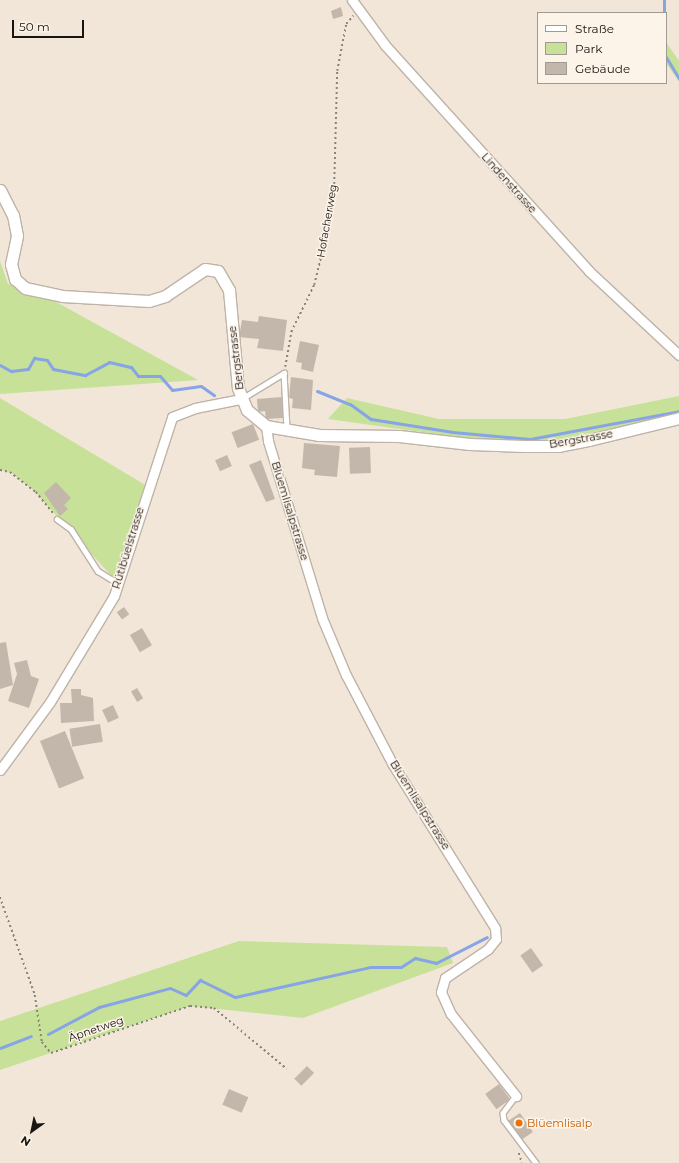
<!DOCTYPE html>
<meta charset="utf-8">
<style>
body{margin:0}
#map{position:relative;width:679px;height:1163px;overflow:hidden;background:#f2e6d9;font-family:Montserrat,sans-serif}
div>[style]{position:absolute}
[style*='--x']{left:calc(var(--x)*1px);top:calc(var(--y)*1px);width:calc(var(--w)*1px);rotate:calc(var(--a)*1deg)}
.green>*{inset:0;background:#c7e198}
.stream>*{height:3px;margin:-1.5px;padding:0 1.5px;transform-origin:1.5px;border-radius:1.5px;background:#86a4e6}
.building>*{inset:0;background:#c3b7ab;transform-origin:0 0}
.path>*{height:1.5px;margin-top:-0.75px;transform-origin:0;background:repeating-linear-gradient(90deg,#8a8279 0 2px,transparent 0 5px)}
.roads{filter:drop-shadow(1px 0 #beb3a7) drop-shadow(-1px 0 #beb3a7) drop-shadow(0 1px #beb3a7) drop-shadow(0 -1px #beb3a7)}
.service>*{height:4.5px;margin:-2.25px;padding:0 2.25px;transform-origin:2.25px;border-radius:2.25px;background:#fff}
.minor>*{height:9px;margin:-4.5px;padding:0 4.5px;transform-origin:4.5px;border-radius:4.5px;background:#fff}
.tertiary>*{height:11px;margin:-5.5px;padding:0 5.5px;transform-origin:5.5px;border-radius:5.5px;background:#fff}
.dots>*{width:11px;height:11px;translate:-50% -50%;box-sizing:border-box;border:2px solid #fdf4e9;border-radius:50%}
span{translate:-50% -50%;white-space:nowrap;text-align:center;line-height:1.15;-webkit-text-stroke:3px #fdf4e9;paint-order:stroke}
.street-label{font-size:11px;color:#181410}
.food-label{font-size:11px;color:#c56008}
.left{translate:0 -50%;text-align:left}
.legend{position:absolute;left:537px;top:12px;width:130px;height:72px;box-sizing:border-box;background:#fdf4e9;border:1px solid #a19a92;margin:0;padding:5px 7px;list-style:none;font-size:12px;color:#181410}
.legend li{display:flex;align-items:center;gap:8px;height:20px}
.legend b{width:20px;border:1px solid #a19a92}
.north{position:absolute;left:12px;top:1111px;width:40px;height:40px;-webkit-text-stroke:3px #fdf4e9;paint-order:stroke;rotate:213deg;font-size:11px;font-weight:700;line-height:16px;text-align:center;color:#181410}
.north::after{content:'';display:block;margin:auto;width:14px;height:18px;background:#181410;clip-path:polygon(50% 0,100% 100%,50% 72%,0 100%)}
.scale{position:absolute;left:12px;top:20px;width:72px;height:18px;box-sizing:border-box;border:2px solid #181410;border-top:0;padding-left:5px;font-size:12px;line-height:14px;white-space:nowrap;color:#181410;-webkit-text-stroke:3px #fdf4e9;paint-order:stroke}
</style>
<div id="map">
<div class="green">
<i style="clip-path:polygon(666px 42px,679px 61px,679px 81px,667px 65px)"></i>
<i style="clip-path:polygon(0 261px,8px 284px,47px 297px,198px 380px,0 394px)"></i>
<i style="clip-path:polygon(679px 396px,679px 418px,589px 440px,508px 444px,328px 419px,347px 398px,439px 419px,565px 419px)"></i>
<i style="clip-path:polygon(0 398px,147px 486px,119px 584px,32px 489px,10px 472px,0 470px)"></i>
<i style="clip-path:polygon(239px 941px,447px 947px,453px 963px,303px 1018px,190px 1006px,0 1070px,0 1021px)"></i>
</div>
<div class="stream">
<i style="--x:664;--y:13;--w:13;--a:-90"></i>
<i style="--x:666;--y:57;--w:26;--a:59"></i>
<i style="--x:0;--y:365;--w:13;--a:29"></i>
<i style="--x:11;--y:371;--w:17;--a:-7"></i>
<i style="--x:28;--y:369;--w:13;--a:-61"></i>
<i style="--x:34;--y:358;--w:13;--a:9"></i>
<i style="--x:47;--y:360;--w:11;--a:56"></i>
<i style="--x:53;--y:369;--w:33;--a:11"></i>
<i style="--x:85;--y:375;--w:27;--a:-28"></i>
<i style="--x:109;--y:362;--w:23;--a:13"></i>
<i style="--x:131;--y:367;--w:11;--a:52"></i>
<i style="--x:138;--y:376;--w:22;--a:0"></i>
<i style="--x:160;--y:376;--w:18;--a:49"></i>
<i style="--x:172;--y:390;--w:29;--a:-8"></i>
<i style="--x:201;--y:386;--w:16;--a:35"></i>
<i style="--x:317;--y:391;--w:35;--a:22"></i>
<i style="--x:350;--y:404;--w:26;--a:36"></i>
<i style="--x:371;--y:419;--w:83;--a:9"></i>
<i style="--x:453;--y:432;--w:77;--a:5.2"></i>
<i style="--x:530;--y:439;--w:152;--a:-10.6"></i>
<i style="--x:48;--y:1034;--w:58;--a:-27.9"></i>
<i style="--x:99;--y:1007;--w:73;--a:-15"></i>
<i style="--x:170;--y:988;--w:17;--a:24"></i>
<i style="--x:186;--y:995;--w:21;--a:-47"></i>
<i style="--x:200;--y:980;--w:39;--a:26"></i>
<i style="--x:235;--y:997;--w:138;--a:-12.5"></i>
<i style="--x:370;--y:967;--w:31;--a:0"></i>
<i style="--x:401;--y:967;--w:17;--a:-33"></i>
<i style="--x:415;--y:958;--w:22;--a:13"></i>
<i style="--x:436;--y:963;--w:57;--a:-27"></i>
<i style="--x:0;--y:1048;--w:33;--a:-21"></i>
</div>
<div class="building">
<i style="clip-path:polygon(341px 7px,343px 16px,333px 19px,331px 11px)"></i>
<i style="clip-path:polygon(259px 316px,287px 320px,283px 351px,257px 348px,259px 339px,239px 337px,242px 320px,258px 322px)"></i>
<i style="clip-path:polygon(300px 341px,319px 345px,313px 372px,301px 369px,302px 363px,296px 362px)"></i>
<i style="clip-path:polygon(291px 377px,313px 380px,311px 410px,292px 408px,293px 399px,289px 398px)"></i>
<i style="clip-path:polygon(282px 397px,283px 418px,266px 419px,265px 411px,258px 412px,257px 399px)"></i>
<i style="left:253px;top:424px;width:17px;height:23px;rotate:69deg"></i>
<i style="clip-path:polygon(304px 443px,340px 446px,337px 477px,314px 475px,315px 470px,302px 468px)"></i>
<i style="left:370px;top:447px;width:26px;height:21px;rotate:88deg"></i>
<i style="left:227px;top:455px;width:12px;height:13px;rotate:66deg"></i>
<i style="clip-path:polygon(261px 460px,275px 499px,266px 502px,249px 465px)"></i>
<i style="clip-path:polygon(56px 482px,71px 498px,64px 505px,68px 509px,60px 516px,44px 493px)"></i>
<i style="left:124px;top:607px;width:9px;height:9px;rotate:54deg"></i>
<i style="left:142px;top:628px;width:20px;height:14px;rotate:60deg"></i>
<i style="clip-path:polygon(6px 642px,13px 685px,0 689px,0 643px)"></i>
<i style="clip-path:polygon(27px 660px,31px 676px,39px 679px,29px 708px,8px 701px,17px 674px,14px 663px)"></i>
<i style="left:137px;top:688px;width:12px;height:7px;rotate:59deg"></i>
<i style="clip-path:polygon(71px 689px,81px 689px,81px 695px,93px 698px,94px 721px,61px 723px,60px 703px,72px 703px)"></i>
<i style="left:113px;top:705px;width:14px;height:12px;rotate:65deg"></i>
<i style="left:100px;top:724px;width:18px;height:31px;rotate:81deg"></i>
<i style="left:65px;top:731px;width:51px;height:27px;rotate:68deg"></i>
<i style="left:531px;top:948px;width:21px;height:13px;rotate:55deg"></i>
<i style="left:307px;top:1066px;width:10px;height:18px;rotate:45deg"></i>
<i style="left:499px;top:1084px;width:19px;height:17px;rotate:54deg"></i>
<i style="left:229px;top:1089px;width:21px;height:17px;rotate:23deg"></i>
<i style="left:520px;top:1113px;width:23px;height:14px;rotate:56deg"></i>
</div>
<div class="path">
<i style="--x:285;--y:367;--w:36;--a:-80"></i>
<i style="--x:291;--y:332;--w:52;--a:-63.9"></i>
<i style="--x:314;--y:285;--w:63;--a:-76.2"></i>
<i style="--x:329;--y:224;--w:40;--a:-82.9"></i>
<i style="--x:334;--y:184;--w:113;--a:-88.5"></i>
<i style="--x:337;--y:71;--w:48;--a:-79.2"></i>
<i style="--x:346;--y:24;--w:11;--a:-49"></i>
<i style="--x:0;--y:470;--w:10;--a:11"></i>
<i style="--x:10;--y:472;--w:33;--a:38"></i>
<i style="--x:36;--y:492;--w:27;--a:51"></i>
<i style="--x:0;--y:897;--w:104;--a:70.3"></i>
<i style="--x:35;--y:995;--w:48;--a:81.5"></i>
<i style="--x:42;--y:1042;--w:14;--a:51"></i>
<i style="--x:51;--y:1053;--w:147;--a:-18.7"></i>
<i style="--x:190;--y:1006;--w:24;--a:5"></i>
<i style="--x:214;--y:1008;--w:95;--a:39.9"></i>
<i style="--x:519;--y:1153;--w:10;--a:73"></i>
</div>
<div class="roads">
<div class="service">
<i style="--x:284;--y:373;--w:56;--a:86.9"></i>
<i style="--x:243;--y:398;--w:48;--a:-31.4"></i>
<i style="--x:57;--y:519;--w:17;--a:36"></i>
<i style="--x:71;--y:529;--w:50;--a:57.3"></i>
<i style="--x:98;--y:571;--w:25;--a:32"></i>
<i style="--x:516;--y:1096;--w:21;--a:127"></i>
<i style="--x:503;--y:1113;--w:7;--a:82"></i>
<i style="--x:504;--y:1120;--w:54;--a:53.3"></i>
</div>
<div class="minor">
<i style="--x:352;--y:0;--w:56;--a:53.7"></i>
<i style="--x:385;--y:45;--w:304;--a:47.9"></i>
<i style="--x:589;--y:271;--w:123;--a:43"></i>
<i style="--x:266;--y:426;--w:15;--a:82"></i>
<i style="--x:268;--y:441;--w:185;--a:73"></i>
<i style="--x:322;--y:618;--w:62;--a:67.2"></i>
<i style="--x:346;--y:675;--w:99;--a:62.4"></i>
<i style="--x:392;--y:763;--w:195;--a:58"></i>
<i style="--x:495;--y:928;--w:11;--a:85"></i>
<i style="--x:496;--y:939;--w:13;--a:129"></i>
<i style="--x:488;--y:949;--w:52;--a:146"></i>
<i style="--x:445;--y:978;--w:15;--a:106"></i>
<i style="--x:441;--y:992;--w:24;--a:66"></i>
<i style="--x:451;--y:1014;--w:105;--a:51.6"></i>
<i style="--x:0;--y:770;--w:84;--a:-53.7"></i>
<i style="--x:50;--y:702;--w:124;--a:-58.9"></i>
<i style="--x:114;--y:596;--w:188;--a:-72"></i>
<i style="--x:172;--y:417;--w:25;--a:-21"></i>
<i style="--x:195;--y:408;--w:47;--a:-11.1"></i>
</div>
<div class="tertiary">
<i style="--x:0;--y:190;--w:28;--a:63"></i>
<i style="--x:13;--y:215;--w:21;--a:79"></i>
<i style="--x:17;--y:236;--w:29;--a:102"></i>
<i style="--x:11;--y:264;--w:16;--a:75"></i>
<i style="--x:15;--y:279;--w:13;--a:42"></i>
<i style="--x:25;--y:288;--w:38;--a:12"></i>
<i style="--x:62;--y:296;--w:87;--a:3.3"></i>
<i style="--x:149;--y:301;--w:17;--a:-17"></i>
<i style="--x:165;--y:296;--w:48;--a:-34"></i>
<i style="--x:205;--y:269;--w:13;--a:9"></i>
<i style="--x:218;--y:271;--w:22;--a:60"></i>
<i style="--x:229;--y:290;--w:98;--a:84.8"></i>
<i style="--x:238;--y:388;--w:24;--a:68"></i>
<i style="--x:247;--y:410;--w:25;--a:40"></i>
<i style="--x:266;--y:426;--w:54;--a:9.6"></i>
<i style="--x:319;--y:435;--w:80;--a:0.7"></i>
<i style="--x:399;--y:436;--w:71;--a:6.4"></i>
<i style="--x:470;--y:444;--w:54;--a:2.1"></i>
<i style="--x:524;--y:446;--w:34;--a:0"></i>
<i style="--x:558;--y:446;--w:32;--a:-11"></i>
<i style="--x:589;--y:440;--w:93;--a:-13.7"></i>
</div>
</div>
<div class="dots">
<i style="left:519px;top:1123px;background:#e8710a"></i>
</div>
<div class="street-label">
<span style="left:509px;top:183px;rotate:48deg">Lindenstrasse</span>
<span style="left:327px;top:221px;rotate:-80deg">Hofacherweg</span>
<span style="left:236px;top:358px;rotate:-97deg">Bergstrasse</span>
<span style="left:581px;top:439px;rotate:-10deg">Bergstrasse</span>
<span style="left:290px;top:511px;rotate:73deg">Blüemlisalpstrasse</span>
<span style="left:128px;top:548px;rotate:-73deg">Rütibüelstrasse</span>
<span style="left:420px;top:805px;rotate:58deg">Blüemlisalpstrasse</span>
<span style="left:96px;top:1029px;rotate:-19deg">Äpnetweg</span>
</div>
<div class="food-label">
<span class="left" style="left:527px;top:1123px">Blüemlisalp</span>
</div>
<ul class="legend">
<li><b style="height:5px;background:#fff"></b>Straße</li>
<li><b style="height:11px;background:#c7e198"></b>Park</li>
<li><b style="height:11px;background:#c3b7ab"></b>Gebäude</li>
</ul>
<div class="north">N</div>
<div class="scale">50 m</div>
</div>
